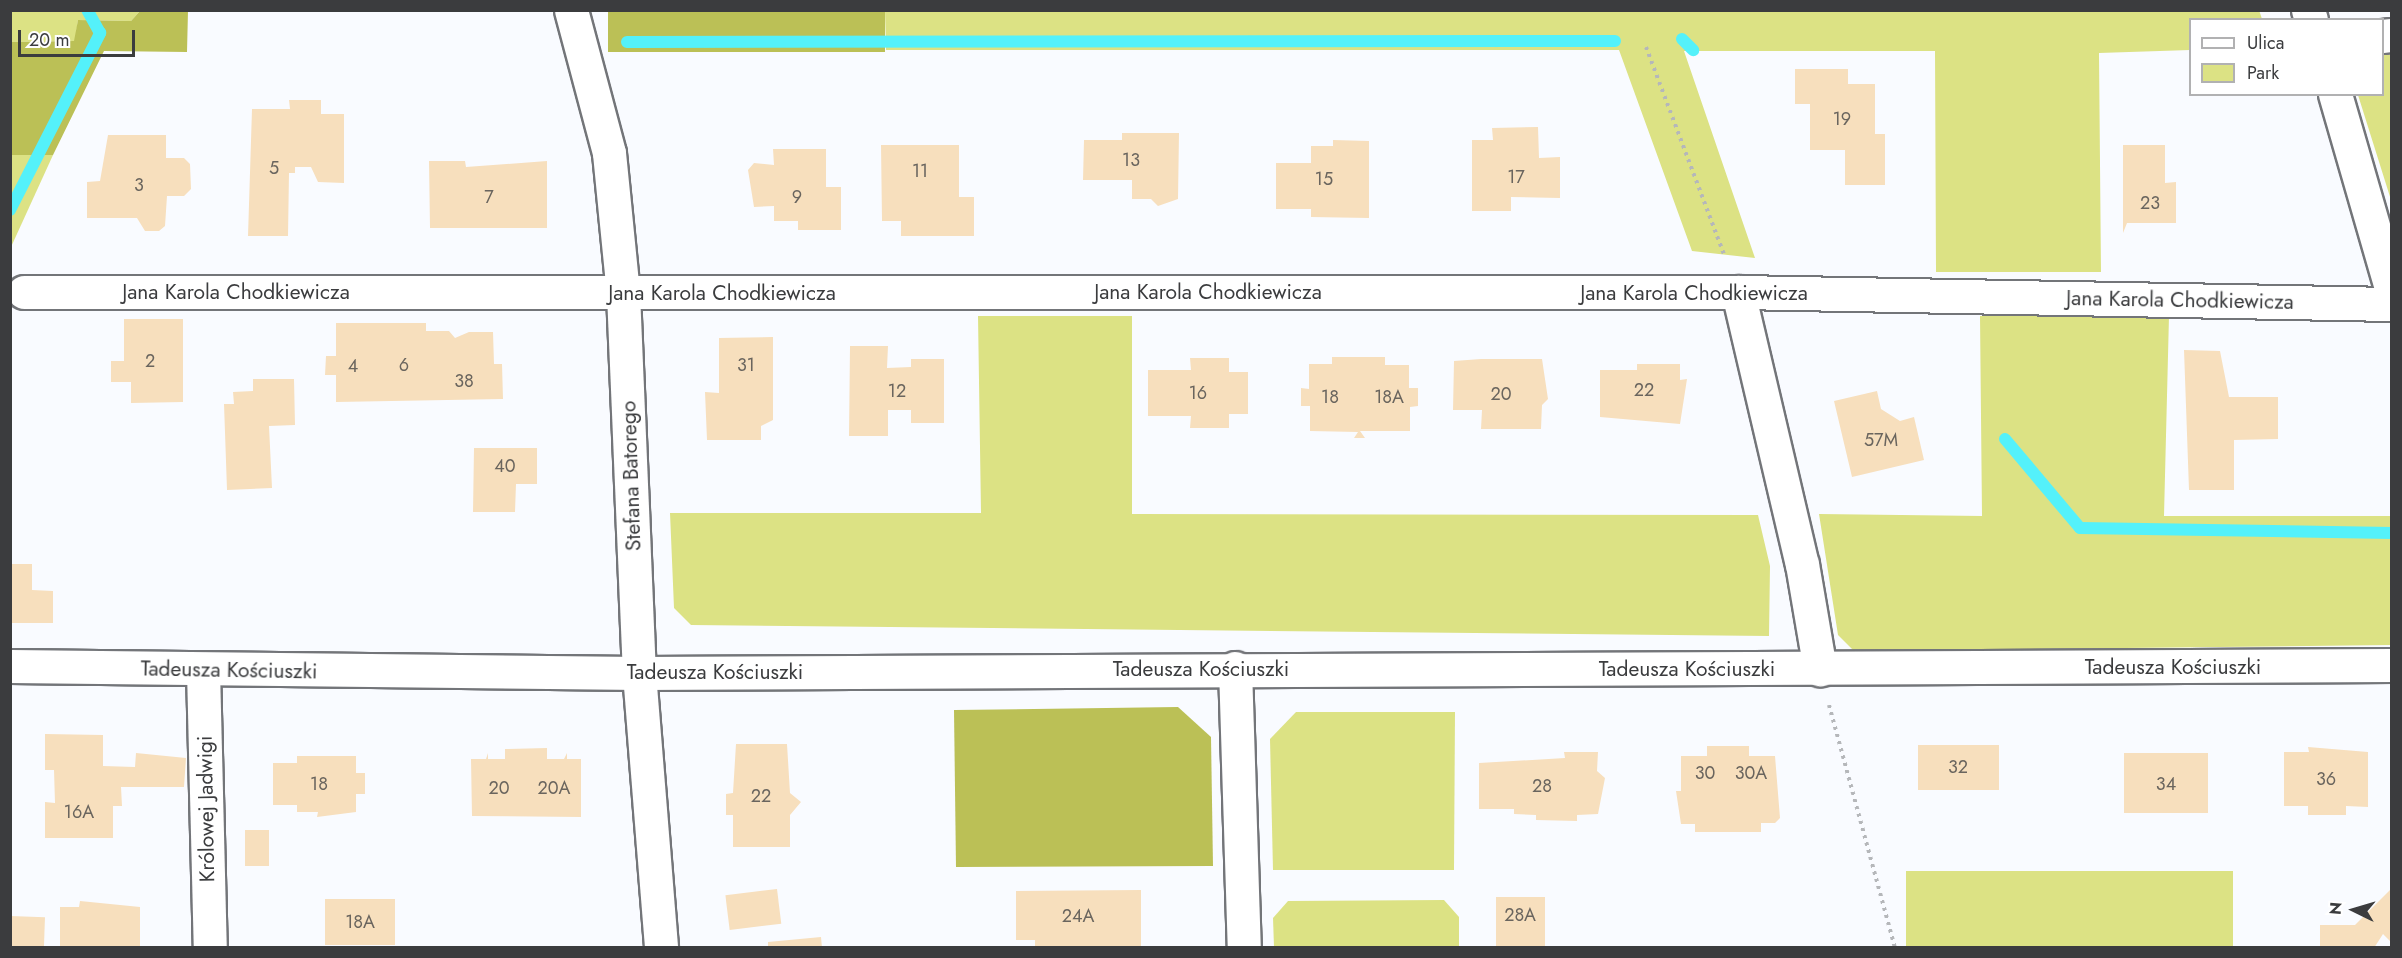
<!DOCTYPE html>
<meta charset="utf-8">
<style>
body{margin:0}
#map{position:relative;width:2402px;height:958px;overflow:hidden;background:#f9fbff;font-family:Jost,sans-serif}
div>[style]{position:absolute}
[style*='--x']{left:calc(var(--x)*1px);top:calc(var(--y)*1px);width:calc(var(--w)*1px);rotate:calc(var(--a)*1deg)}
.green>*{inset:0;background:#dce284;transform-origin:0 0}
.forest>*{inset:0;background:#bbc056;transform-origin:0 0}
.stream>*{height:12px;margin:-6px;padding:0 6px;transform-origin:6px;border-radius:6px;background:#54f1fa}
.building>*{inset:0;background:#f7dfbd;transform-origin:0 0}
.path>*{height:4px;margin-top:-2px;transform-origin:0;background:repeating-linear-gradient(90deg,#b5b7ba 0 3px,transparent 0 7.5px)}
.roads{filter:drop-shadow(2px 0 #737579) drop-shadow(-2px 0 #737579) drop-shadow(0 2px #737579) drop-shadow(0 -2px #737579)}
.minor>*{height:33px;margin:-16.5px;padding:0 16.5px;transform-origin:16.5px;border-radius:16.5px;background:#fff}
span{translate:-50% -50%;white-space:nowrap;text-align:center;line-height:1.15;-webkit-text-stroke:6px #fff;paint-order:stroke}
.number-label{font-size:18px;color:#6a655e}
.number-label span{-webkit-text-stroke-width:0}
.street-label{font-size:21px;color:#3b3c3e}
.frame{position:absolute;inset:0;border:12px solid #3b3c3e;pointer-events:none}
.legend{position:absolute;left:2189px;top:18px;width:195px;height:78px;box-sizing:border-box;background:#fff;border:2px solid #b1b1b2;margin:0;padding:8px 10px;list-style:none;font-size:18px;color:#3b3c3e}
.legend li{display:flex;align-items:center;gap:12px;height:30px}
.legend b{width:30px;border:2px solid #b1b1b2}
.north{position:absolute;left:2324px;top:880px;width:60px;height:60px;-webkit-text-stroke:4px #fff;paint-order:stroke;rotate:275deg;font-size:16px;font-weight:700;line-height:24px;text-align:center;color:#3b3c3e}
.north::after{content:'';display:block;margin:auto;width:21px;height:27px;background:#3b3c3e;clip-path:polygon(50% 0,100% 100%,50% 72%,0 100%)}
.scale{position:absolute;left:18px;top:30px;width:117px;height:27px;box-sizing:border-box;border:3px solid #3b3c3e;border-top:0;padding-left:8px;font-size:18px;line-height:21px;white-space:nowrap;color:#3b3c3e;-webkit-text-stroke:4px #fff;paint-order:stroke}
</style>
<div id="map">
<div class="green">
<i style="clip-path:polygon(2259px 10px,2262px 19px,2190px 20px,2190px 50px,2099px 53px,2101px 272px,1936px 272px,1935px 51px,1684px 51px,1755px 258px,1692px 251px,1619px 50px,886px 50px,885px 10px)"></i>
<i style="clip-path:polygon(10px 11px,140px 11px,131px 21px,78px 20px,75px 41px,11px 42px)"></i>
<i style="clip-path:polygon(2383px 55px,2391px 55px,2391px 200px,2358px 95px,2382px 94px)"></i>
<i style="clip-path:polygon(11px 155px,53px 155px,11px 247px)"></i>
<i style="clip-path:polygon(978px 316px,1132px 316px,1132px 514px,1758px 515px,1770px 566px,1769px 636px,691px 625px,674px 608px,670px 513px,981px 513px)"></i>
<i style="clip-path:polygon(1980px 316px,2169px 316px,2164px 516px,2391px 516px,2391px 645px,1854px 651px,1838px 635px,1819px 514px,1982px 516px)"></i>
<i style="clip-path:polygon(1296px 712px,1455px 712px,1454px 870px,1273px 870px,1270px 739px)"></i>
<i style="left:2233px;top:871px;width:77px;height:327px;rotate:90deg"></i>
<i style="clip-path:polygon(1444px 900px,1459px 917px,1459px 947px,1274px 947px,1273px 918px,1288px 901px)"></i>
</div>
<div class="forest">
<i style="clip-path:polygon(140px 11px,188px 11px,187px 52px,104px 51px,53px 155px,11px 155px,11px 42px,74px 41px,78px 20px,131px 21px)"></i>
<i style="left:608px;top:11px;width:277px;height:41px"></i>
<i style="clip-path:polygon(1178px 707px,1211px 737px,1213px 866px,956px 867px,954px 710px)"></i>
</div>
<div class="stream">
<i style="--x:1682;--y:39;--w:16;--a:45"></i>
<i style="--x:627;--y:42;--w:988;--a:-0.06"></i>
<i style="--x:10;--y:210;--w:199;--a:-63"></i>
<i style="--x:100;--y:33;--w:26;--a:-119"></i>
<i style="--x:2005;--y:439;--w:116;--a:49.9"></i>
<i style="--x:2080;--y:528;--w:312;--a:0.9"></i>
</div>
<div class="building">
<i style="clip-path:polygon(1795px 69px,1848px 69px,1848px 84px,1875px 84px,1875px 134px,1885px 134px,1885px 185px,1845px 185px,1845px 150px,1810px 150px,1810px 104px,1795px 104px)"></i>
<i style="clip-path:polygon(289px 100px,321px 100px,321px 114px,344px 114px,344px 183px,318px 182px,311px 167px,295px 167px,295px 173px,289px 173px,288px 236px,248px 236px,252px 109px,290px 109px)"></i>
<i style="clip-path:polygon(1538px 127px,1539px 158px,1560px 157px,1560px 198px,1511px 197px,1511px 211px,1472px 211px,1472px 140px,1493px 140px,1492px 128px)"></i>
<i style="clip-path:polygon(1122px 133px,1179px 133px,1178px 199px,1158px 206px,1151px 199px,1132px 199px,1132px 180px,1083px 180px,1084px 140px,1122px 140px)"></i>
<i style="clip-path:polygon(108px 135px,166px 135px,166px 158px,184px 158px,190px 164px,191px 189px,184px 196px,167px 196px,165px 226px,159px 231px,145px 231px,137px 218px,87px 218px,87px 182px,100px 181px)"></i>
<i style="clip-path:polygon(1333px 140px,1369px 141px,1369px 218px,1311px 217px,1311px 209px,1276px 209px,1276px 163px,1311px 163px,1311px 146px,1333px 146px)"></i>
<i style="clip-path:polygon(881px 145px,959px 145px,959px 197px,974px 197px,974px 236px,901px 236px,901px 221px,882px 221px)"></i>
<i style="clip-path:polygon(2123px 145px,2165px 145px,2165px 183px,2176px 182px,2176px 223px,2127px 223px,2123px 233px)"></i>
<i style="clip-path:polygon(773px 149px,826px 149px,826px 187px,841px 187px,841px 230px,798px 230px,798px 221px,774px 221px,774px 206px,754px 207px,748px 170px,754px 163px,774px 165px)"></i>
<i style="clip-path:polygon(429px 161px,465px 161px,466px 167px,547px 161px,547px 228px,430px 228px)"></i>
<i style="clip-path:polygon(124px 319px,183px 319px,183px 402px,131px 403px,131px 382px,111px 382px,111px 361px,124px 361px)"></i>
<i style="clip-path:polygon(336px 323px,426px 323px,426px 331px,449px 331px,455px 338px,469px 332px,493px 332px,494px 364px,502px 364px,503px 399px,336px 402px,336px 375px,325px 375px,326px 356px,336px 356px)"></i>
<i style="clip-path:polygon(773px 337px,773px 420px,761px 426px,761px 440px,707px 440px,705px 392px,719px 393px,719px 338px)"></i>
<i style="clip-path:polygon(850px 346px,888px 346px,887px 368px,911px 367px,911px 359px,944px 359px,944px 423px,911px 423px,911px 410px,888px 410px,888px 436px,849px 436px)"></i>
<i style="clip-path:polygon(2184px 350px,2220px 351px,2229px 397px,2278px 397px,2278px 439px,2234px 440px,2234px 490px,2189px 490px)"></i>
<i style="clip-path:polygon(1332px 357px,1385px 357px,1385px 365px,1409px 365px,1409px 388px,1418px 388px,1418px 406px,1410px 407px,1410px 431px,1360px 431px,1365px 438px,1354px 438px,1358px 432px,1310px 431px,1310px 406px,1301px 406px,1301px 388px,1309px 389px,1309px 364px,1332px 364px)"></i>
<i style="clip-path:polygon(1190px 358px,1229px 358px,1229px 372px,1248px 372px,1248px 414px,1229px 414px,1229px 428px,1190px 428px,1191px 416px,1148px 416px,1148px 370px,1191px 370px)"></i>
<i style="clip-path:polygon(1481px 359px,1542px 359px,1548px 399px,1542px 405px,1541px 429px,1481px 429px,1482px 410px,1453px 410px,1454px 361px)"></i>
<i style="clip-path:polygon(1637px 364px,1680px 364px,1680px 380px,1687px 379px,1680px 424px,1600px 417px,1600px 370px,1637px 370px)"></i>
<i style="clip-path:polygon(253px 379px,294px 379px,295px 425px,269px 426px,272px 488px,227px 490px,224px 404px,234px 404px,233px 392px,253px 391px)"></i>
<i style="clip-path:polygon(1877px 391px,1881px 409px,1900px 421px,1914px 417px,1924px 460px,1852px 477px,1834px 401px)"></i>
<i style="clip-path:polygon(474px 448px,537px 448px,537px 484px,516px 484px,515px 512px,473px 512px)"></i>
<i style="clip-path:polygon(10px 564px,32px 564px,32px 590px,53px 591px,53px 623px,10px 623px)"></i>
<i style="clip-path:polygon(45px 734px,103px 735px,103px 766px,135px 767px,136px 753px,186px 758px,184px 787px,121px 787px,122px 806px,113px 806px,113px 838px,45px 838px,45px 802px,55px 803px,54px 770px,45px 770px)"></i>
<i style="clip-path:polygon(736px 744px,787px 744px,790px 793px,801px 802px,790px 815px,790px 847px,733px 847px,733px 815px,726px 815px,726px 794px,733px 793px)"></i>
<i style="left:1918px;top:745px;width:81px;height:45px"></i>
<i style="clip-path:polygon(1707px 746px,1749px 746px,1749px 756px,1775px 756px,1780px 818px,1775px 823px,1761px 823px,1761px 832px,1695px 832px,1695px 824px,1681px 824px,1676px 791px,1681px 791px,1681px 756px,1707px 756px)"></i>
<i style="clip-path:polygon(2308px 747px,2368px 752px,2368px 807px,2346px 806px,2346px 815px,2308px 815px,2308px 806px,2284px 806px,2284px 752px,2309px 752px)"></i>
<i style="clip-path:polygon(547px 748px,547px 759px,564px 759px,567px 753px,567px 759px,581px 759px,581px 817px,472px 816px,471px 759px,486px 759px,488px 753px,488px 759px,505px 759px,505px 749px)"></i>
<i style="clip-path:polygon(1564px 752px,1598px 752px,1597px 771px,1605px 778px,1598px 814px,1577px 815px,1577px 821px,1536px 820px,1536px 815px,1514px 814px,1514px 809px,1479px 809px,1479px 763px,1565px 758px)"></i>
<i style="left:2124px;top:753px;width:84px;height:60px"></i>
<i style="clip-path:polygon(297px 756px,356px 756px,356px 773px,365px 773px,365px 794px,356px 794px,356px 812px,317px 817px,318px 812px,297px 812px,297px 805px,273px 805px,273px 763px,297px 763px)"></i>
<i style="left:245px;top:830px;width:24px;height:36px"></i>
<i style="left:777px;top:889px;width:35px;height:52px;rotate:83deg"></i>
<i style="clip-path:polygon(1141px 890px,1141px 947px,1035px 948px,1035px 940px,1016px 940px,1016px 891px)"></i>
<i style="clip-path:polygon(2390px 890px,2392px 943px,2383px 934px,2374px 948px,2320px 948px,2320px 925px,2355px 925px)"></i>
<i style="left:1496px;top:897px;width:49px;height:51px"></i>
<i style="left:325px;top:899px;width:70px;height:46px"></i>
<i style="clip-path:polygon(80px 901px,140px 907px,140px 948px,60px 948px,60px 907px,79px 907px)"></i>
<i style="left:10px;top:916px;width:35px;height:32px;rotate:2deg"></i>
<i style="clip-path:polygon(821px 937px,822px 948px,768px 948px,768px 942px)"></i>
</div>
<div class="path">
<i style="--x:1646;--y:47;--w:222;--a:69.4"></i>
<i style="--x:1829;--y:705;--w:252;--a:74.8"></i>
</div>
<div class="roads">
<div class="minor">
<i style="--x:571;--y:10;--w:148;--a:75.1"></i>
<i style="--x:609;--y:153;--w:141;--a:84.3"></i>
<i style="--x:623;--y:293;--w:380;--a:87.6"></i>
<i style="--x:639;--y:673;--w:276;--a:85.4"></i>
<i style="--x:2308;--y:10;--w:10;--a:73"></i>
<i style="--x:2382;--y:36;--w:10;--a:-6"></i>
<i style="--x:2335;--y:94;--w:206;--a:73.9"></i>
<i style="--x:24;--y:292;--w:1714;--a:0"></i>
<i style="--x:1738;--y:292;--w:654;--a:1.05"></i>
<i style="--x:1738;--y:292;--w:279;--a:76.8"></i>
<i style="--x:1802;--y:564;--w:107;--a:80.3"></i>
<i style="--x:10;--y:666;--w:629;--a:0.64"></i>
<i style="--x:639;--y:673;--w:1753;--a:-0.26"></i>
<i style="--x:1235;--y:668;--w:280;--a:88.2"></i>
<i style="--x:203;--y:670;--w:278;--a:88.6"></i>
</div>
</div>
<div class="number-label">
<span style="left:1842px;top:119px">19</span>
<span style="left:1131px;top:160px">13</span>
<span style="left:274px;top:168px">5</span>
<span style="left:920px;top:171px">11</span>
<span style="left:1516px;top:177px">17</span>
<span style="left:1324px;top:179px">15</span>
<span style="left:139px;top:185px">3</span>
<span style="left:489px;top:197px">7</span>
<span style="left:797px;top:197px">9</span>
<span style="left:2150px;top:203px">23</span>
<span style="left:150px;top:361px">2</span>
<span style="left:404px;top:365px">6</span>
<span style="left:746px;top:365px">31</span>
<span style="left:353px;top:366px">4</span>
<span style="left:464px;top:381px">38</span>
<span style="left:1644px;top:390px">22</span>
<span style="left:897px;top:391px">12</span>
<span style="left:1198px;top:393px">16</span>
<span style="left:1501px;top:394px">20</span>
<span style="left:1330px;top:397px">18</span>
<span style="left:1389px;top:397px">18A</span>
<span style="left:1881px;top:440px">57M</span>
<span style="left:505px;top:466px">40</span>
<span style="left:1958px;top:767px">32</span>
<span style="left:1705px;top:773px">30</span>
<span style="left:1751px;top:773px">30A</span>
<span style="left:2326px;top:779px">36</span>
<span style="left:319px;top:784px">18</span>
<span style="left:2166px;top:784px">34</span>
<span style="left:1542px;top:786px">28</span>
<span style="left:499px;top:788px">20</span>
<span style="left:554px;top:788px">20A</span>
<span style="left:761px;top:796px">22</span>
<span style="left:79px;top:812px">16A</span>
<span style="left:1520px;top:915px">28A</span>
<span style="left:1078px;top:916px">24A</span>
<span style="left:360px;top:922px">18A</span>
</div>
<div class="street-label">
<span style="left:236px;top:292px">Jana Karola Chodkiewicza</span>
<span style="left:1208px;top:292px">Jana Karola Chodkiewicza</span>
<span style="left:722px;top:293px">Jana Karola Chodkiewicza</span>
<span style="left:1694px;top:293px">Jana Karola Chodkiewicza</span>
<span style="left:2180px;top:300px;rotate:1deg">Jana Karola Chodkiewicza</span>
<span style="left:631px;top:476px;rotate:-92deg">Stefana Batorego</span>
<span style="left:2173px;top:667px">Tadeusza Kościuszki</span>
<span style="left:1201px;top:669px">Tadeusza Kościuszki</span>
<span style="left:1687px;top:669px">Tadeusza Kościuszki</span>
<span style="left:229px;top:670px;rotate:1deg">Tadeusza Kościuszki</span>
<span style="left:715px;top:672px">Tadeusza Kościuszki</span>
<span style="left:206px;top:809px;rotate:-91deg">Królowej Jadwigi</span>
</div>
<div class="frame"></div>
<ul class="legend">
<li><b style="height:8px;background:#fff"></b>Ulica</li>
<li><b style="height:16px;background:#dce284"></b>Park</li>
</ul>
<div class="north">N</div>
<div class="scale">20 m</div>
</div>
